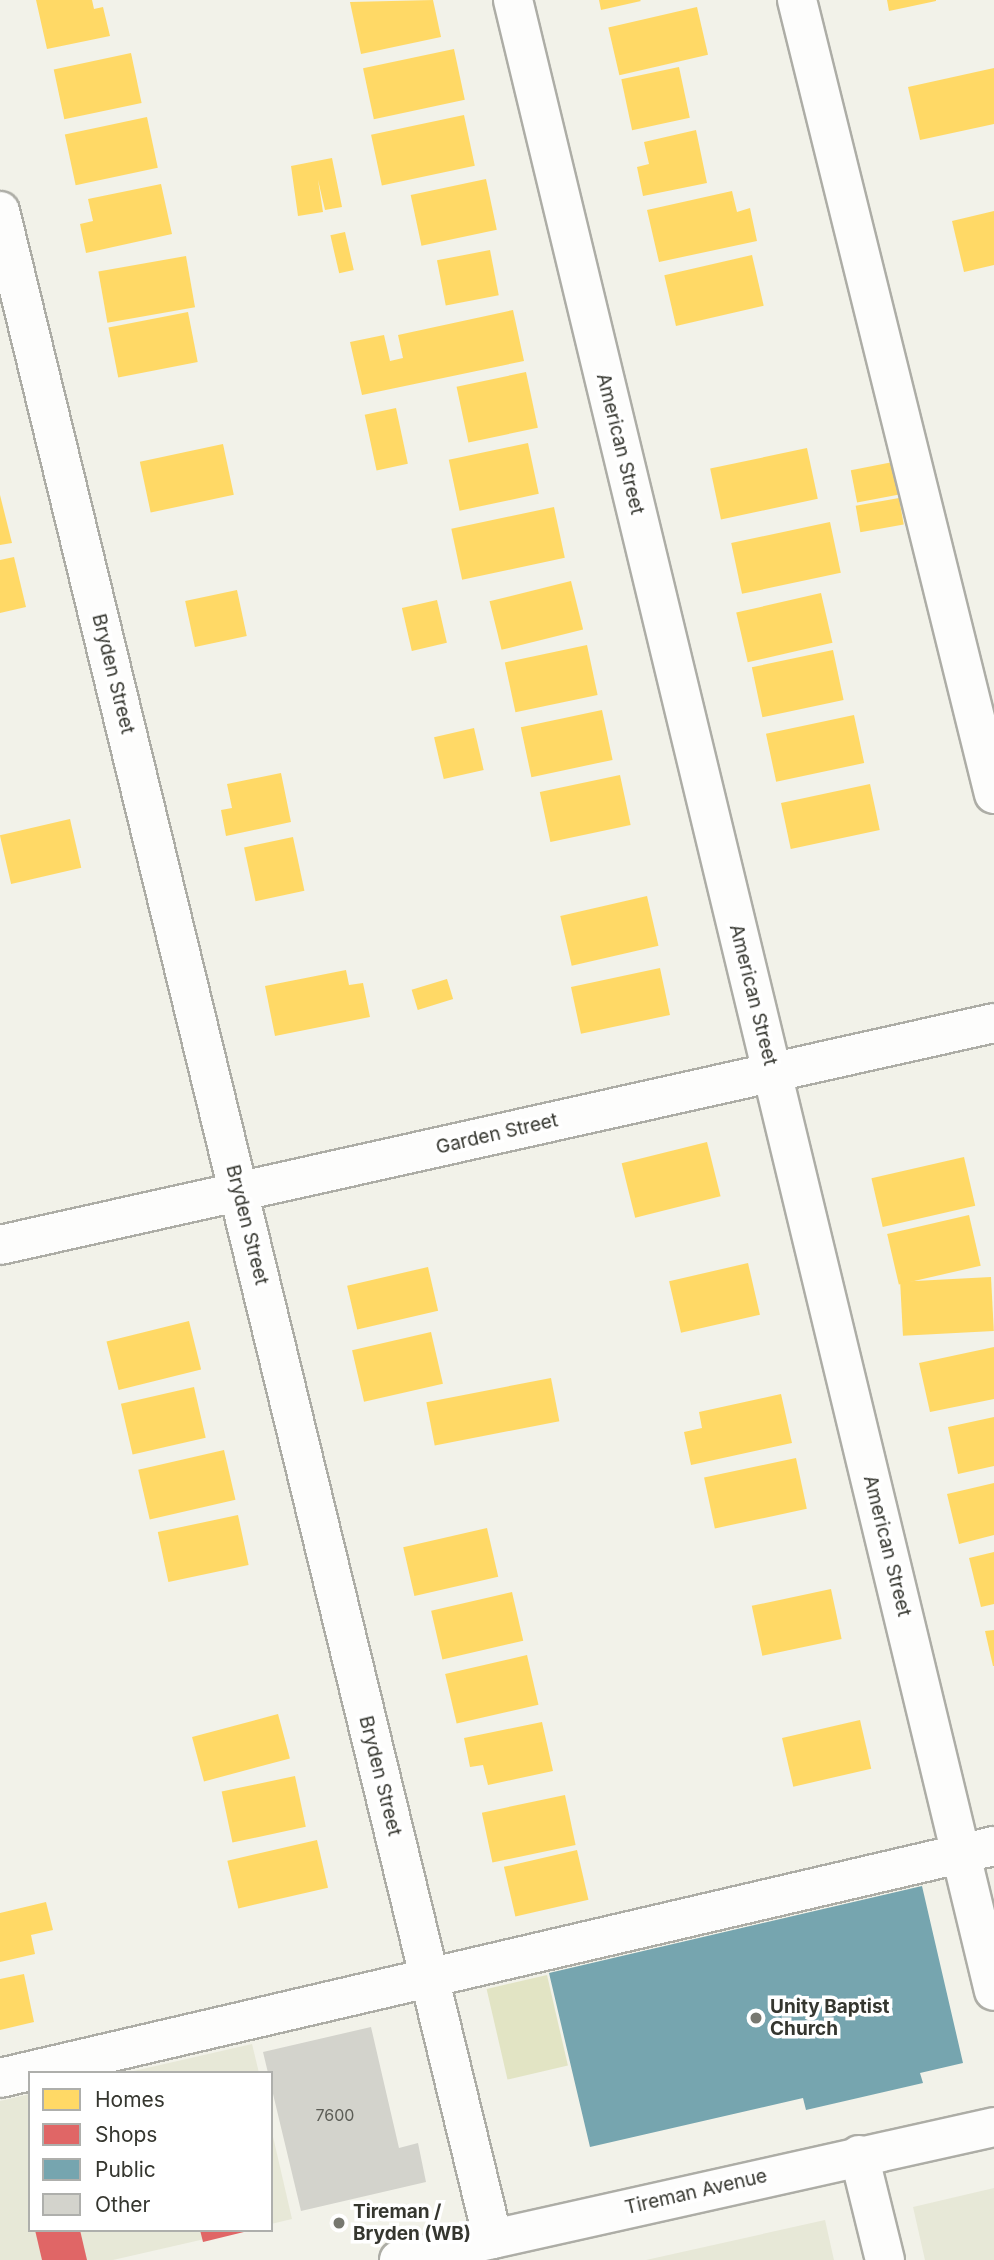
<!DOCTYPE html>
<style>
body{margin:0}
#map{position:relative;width:994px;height:2260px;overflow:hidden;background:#f2f2e9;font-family:Inter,sans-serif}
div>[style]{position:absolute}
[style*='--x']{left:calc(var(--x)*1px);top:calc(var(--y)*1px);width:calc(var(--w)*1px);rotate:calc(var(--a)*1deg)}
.built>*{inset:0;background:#e7e8d7}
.green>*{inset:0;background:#e2e4c4;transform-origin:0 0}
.homes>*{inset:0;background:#ffd966;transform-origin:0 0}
.shops>*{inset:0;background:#e06666}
.public>*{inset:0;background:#76a5af}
.building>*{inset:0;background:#d3d3cc}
.roads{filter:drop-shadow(2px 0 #adada6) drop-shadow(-2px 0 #adada6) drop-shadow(0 2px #adada6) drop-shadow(0 -2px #adada6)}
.minor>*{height:38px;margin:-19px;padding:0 19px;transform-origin:19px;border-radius:19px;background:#fdfdfc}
.dots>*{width:19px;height:19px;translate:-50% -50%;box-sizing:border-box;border:4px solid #fff;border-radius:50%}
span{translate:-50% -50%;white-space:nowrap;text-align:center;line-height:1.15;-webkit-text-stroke:7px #fff;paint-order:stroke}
.number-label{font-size:16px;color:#5c5d56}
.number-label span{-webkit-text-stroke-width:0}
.street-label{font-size:19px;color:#35362f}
.poi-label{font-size:19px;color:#35362f;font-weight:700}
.left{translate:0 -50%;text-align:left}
.legend{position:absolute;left:28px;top:2071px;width:245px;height:161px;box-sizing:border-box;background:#fff;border:2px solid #aeafac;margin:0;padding:9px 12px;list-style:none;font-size:21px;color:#35362f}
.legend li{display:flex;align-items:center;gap:14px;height:35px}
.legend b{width:35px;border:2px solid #aeafac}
</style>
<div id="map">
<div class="built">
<i style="clip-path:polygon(252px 2044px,259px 2073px,125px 2073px)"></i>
<i style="clip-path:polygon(30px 2094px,30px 2230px,244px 2230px,113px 2260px,0 2260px,0 2101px)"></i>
<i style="clip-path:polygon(271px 2128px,292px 2219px,271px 2224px)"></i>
<i style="clip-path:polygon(994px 2188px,994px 2260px,925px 2260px,913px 2207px)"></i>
<i style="clip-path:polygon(825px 2220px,834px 2260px,646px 2260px)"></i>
</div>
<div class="green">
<i style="left:547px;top:1975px;width:93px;height:62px;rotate:77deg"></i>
</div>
<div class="homes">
<i style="clip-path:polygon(36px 0,92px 0,94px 9px,103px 7px,110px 36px,47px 49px)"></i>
<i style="clip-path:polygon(433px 0,441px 37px,361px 54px,350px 2px)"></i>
<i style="clip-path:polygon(599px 0,640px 0,641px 1px,601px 10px)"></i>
<i style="clip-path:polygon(887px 0,936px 0,936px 1px,889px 11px)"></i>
<i style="left:697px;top:7px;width:49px;height:91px;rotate:77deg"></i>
<i style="left:454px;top:49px;width:52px;height:93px;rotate:78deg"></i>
<i style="left:131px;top:53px;width:51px;height:79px;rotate:78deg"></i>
<i style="left:679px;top:67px;width:52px;height:59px;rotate:78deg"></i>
<i style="clip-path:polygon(994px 68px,994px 124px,920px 140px,908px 87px)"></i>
<i style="left:464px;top:115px;width:52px;height:95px;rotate:78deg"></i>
<i style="left:147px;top:117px;width:52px;height:84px;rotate:78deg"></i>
<i style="clip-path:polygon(696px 130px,707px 183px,643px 196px,637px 167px,649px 164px,644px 142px)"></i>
<i style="clip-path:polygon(332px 158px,342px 207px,325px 210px,318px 180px,323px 212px,298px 216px,291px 166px)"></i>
<i style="left:486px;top:179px;width:52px;height:77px;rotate:78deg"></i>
<i style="clip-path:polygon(161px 184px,172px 234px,86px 253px,80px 224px,93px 221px,88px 199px)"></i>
<i style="clip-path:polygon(732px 191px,737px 212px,750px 208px,757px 241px,659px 262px,647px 210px)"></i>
<i style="clip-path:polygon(994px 211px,994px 265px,964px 272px,952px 221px)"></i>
<i style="left:345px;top:232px;width:39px;height:15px;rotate:77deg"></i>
<i style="left:490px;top:250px;width:46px;height:54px;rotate:79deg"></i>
<i style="left:752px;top:255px;width:52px;height:90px;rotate:77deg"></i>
<i style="left:186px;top:256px;width:52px;height:89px;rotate:80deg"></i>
<i style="clip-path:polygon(513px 310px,524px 361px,362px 395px,350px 342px,384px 335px,390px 361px,403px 358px,398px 335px)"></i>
<i style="left:188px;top:312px;width:51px;height:81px;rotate:79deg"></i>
<i style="left:526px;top:372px;width:57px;height:71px;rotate:78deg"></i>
<i style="left:396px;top:408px;width:57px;height:32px;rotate:78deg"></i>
<i style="left:528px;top:443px;width:52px;height:81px;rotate:78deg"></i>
<i style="left:223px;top:444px;width:52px;height:85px;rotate:78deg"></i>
<i style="left:807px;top:448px;width:52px;height:99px;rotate:78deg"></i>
<i style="left:893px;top:462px;width:33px;height:43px;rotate:79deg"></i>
<i style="clip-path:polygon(0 495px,12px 543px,0 545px)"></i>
<i style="left:899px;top:498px;width:27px;height:44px;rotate:80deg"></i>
<i style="left:554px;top:507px;width:52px;height:105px;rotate:78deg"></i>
<i style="left:830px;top:522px;width:52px;height:101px;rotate:78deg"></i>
<i style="clip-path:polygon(14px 557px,26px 607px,0 613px,0 560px)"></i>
<i style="left:571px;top:581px;width:50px;height:84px;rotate:76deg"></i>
<i style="left:237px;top:590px;width:47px;height:53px;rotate:78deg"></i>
<i style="left:821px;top:593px;width:51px;height:87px;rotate:77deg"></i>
<i style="left:437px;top:600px;width:44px;height:36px;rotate:77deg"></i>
<i style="left:587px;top:645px;width:51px;height:84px;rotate:78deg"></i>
<i style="left:833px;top:650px;width:51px;height:83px;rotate:78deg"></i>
<i style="left:602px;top:710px;width:51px;height:83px;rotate:78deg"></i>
<i style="left:854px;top:715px;width:49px;height:90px;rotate:78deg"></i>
<i style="left:474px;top:728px;width:43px;height:41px;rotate:77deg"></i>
<i style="clip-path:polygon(281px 773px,291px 822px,226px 836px,221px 810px,232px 808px,227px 784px)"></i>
<i style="left:620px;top:775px;width:51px;height:82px;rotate:78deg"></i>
<i style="left:870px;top:784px;width:47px;height:91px;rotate:78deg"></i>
<i style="left:70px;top:819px;width:50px;height:72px;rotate:77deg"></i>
<i style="left:293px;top:837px;width:55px;height:50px;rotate:78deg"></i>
<i style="left:647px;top:896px;width:51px;height:89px;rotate:77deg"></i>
<i style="left:660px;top:968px;width:48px;height:91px;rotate:78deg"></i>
<i style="clip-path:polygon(346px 970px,349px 985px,363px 983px,370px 1017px,275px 1036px,265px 986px)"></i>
<i style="left:447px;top:979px;width:21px;height:37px;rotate:73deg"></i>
<i style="left:707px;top:1142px;width:56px;height:88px;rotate:76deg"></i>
<i style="left:964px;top:1157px;width:50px;height:95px;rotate:77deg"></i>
<i style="left:969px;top:1215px;width:52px;height:84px;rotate:77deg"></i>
<i style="left:748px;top:1263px;width:53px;height:81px;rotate:77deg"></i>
<i style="left:428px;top:1267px;width:45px;height:83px;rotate:77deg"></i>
<i style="left:991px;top:1277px;width:54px;height:91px;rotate:87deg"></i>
<i style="left:189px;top:1321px;width:50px;height:85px;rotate:76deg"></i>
<i style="left:431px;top:1332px;width:53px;height:81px;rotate:77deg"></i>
<i style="clip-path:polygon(994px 1347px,994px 1399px,930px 1412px,919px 1363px)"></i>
<i style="left:551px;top:1378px;width:44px;height:127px;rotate:79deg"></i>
<i style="left:194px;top:1387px;width:52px;height:75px;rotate:77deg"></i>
<i style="clip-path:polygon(781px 1394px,792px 1443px,691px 1465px,684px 1432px,702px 1428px,699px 1412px)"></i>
<i style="clip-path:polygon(994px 1417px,994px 1466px,958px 1474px,948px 1427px)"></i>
<i style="left:224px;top:1450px;width:51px;height:88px;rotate:77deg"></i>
<i style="left:796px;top:1458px;width:52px;height:94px;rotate:78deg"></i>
<i style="clip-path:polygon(994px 1483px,994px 1535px,959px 1544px,947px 1494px)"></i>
<i style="left:238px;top:1515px;width:51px;height:82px;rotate:78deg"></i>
<i style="left:487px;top:1528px;width:50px;height:86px;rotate:77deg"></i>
<i style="clip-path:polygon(994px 1552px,994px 1604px,981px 1607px,969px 1558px)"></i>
<i style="left:831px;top:1589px;width:51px;height:81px;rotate:78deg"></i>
<i style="left:512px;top:1592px;width:50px;height:83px;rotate:77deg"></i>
<i style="clip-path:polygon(994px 1630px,994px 1666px,993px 1666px,985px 1631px)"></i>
<i style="left:527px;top:1655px;width:51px;height:84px;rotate:77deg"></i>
<i style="left:278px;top:1714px;width:46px;height:89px;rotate:75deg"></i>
<i style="left:860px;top:1720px;width:50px;height:80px;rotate:77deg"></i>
<i style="clip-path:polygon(542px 1722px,553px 1771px,488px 1785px,483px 1765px,470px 1767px,464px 1738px)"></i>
<i style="left:295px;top:1776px;width:52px;height:75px;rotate:78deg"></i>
<i style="left:565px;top:1795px;width:51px;height:85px;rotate:78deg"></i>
<i style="left:317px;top:1840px;width:49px;height:92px;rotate:77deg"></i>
<i style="left:577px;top:1850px;width:51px;height:75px;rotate:77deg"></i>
<i style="clip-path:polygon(46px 1902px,53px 1930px,31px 1935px,35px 1954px,0 1962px,0 1913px)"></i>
<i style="clip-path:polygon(24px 1974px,34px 2022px,0 2030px,0 1979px)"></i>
</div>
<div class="shops">
<i style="clip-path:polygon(35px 2230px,80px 2230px,87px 2260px,42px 2260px)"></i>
<i style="clip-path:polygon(200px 2230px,248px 2230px,248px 2231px,203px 2242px)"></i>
</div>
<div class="public">
<i style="clip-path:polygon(922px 1886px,963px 2063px,920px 2073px,923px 2083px,806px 2110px,803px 2098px,590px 2147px,549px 1973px)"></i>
</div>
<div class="building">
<i style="clip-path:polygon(371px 2027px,399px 2148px,418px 2143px,426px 2182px,301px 2211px,263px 2052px)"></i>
</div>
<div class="roads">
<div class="minor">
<i style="--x:513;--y:0;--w:2048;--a:76.42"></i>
<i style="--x:797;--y:0;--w:818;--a:76.07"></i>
<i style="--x:0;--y:211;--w:2087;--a:76.34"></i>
<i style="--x:0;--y:1245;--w:1018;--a:-12.59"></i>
<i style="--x:0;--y:2078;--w:1021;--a:-13.14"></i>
<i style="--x:859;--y:2155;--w:108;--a:76.1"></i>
<i style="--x:399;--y:2260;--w:610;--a:-12.6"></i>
</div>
</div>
<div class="dots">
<i style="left:756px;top:2018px;background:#777870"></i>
<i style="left:339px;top:2223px;background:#777870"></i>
</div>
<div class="number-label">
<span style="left:335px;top:2115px">7600</span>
</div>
<div class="street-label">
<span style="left:620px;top:444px;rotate:76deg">American Street</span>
<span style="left:113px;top:674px;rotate:76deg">Bryden Street</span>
<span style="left:753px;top:995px;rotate:76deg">American Street</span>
<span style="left:497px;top:1134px;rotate:-13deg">Garden Street</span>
<span style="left:247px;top:1225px;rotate:76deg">Bryden Street</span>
<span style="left:887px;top:1546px;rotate:76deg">American Street</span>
<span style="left:380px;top:1776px;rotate:76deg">Bryden Street</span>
<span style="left:696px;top:2192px;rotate:-13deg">Tireman Avenue</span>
</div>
<div class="poi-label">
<span class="left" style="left:770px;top:2018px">Unity Baptist<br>Church</span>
<span class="left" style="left:353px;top:2223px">Tireman /<br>Bryden (WB)</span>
</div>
<ul class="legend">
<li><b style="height:19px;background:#ffd966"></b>Homes</li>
<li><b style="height:19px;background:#e06666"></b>Shops</li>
<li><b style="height:19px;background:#76a5af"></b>Public</li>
<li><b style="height:19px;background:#d3d3cc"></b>Other</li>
</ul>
</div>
